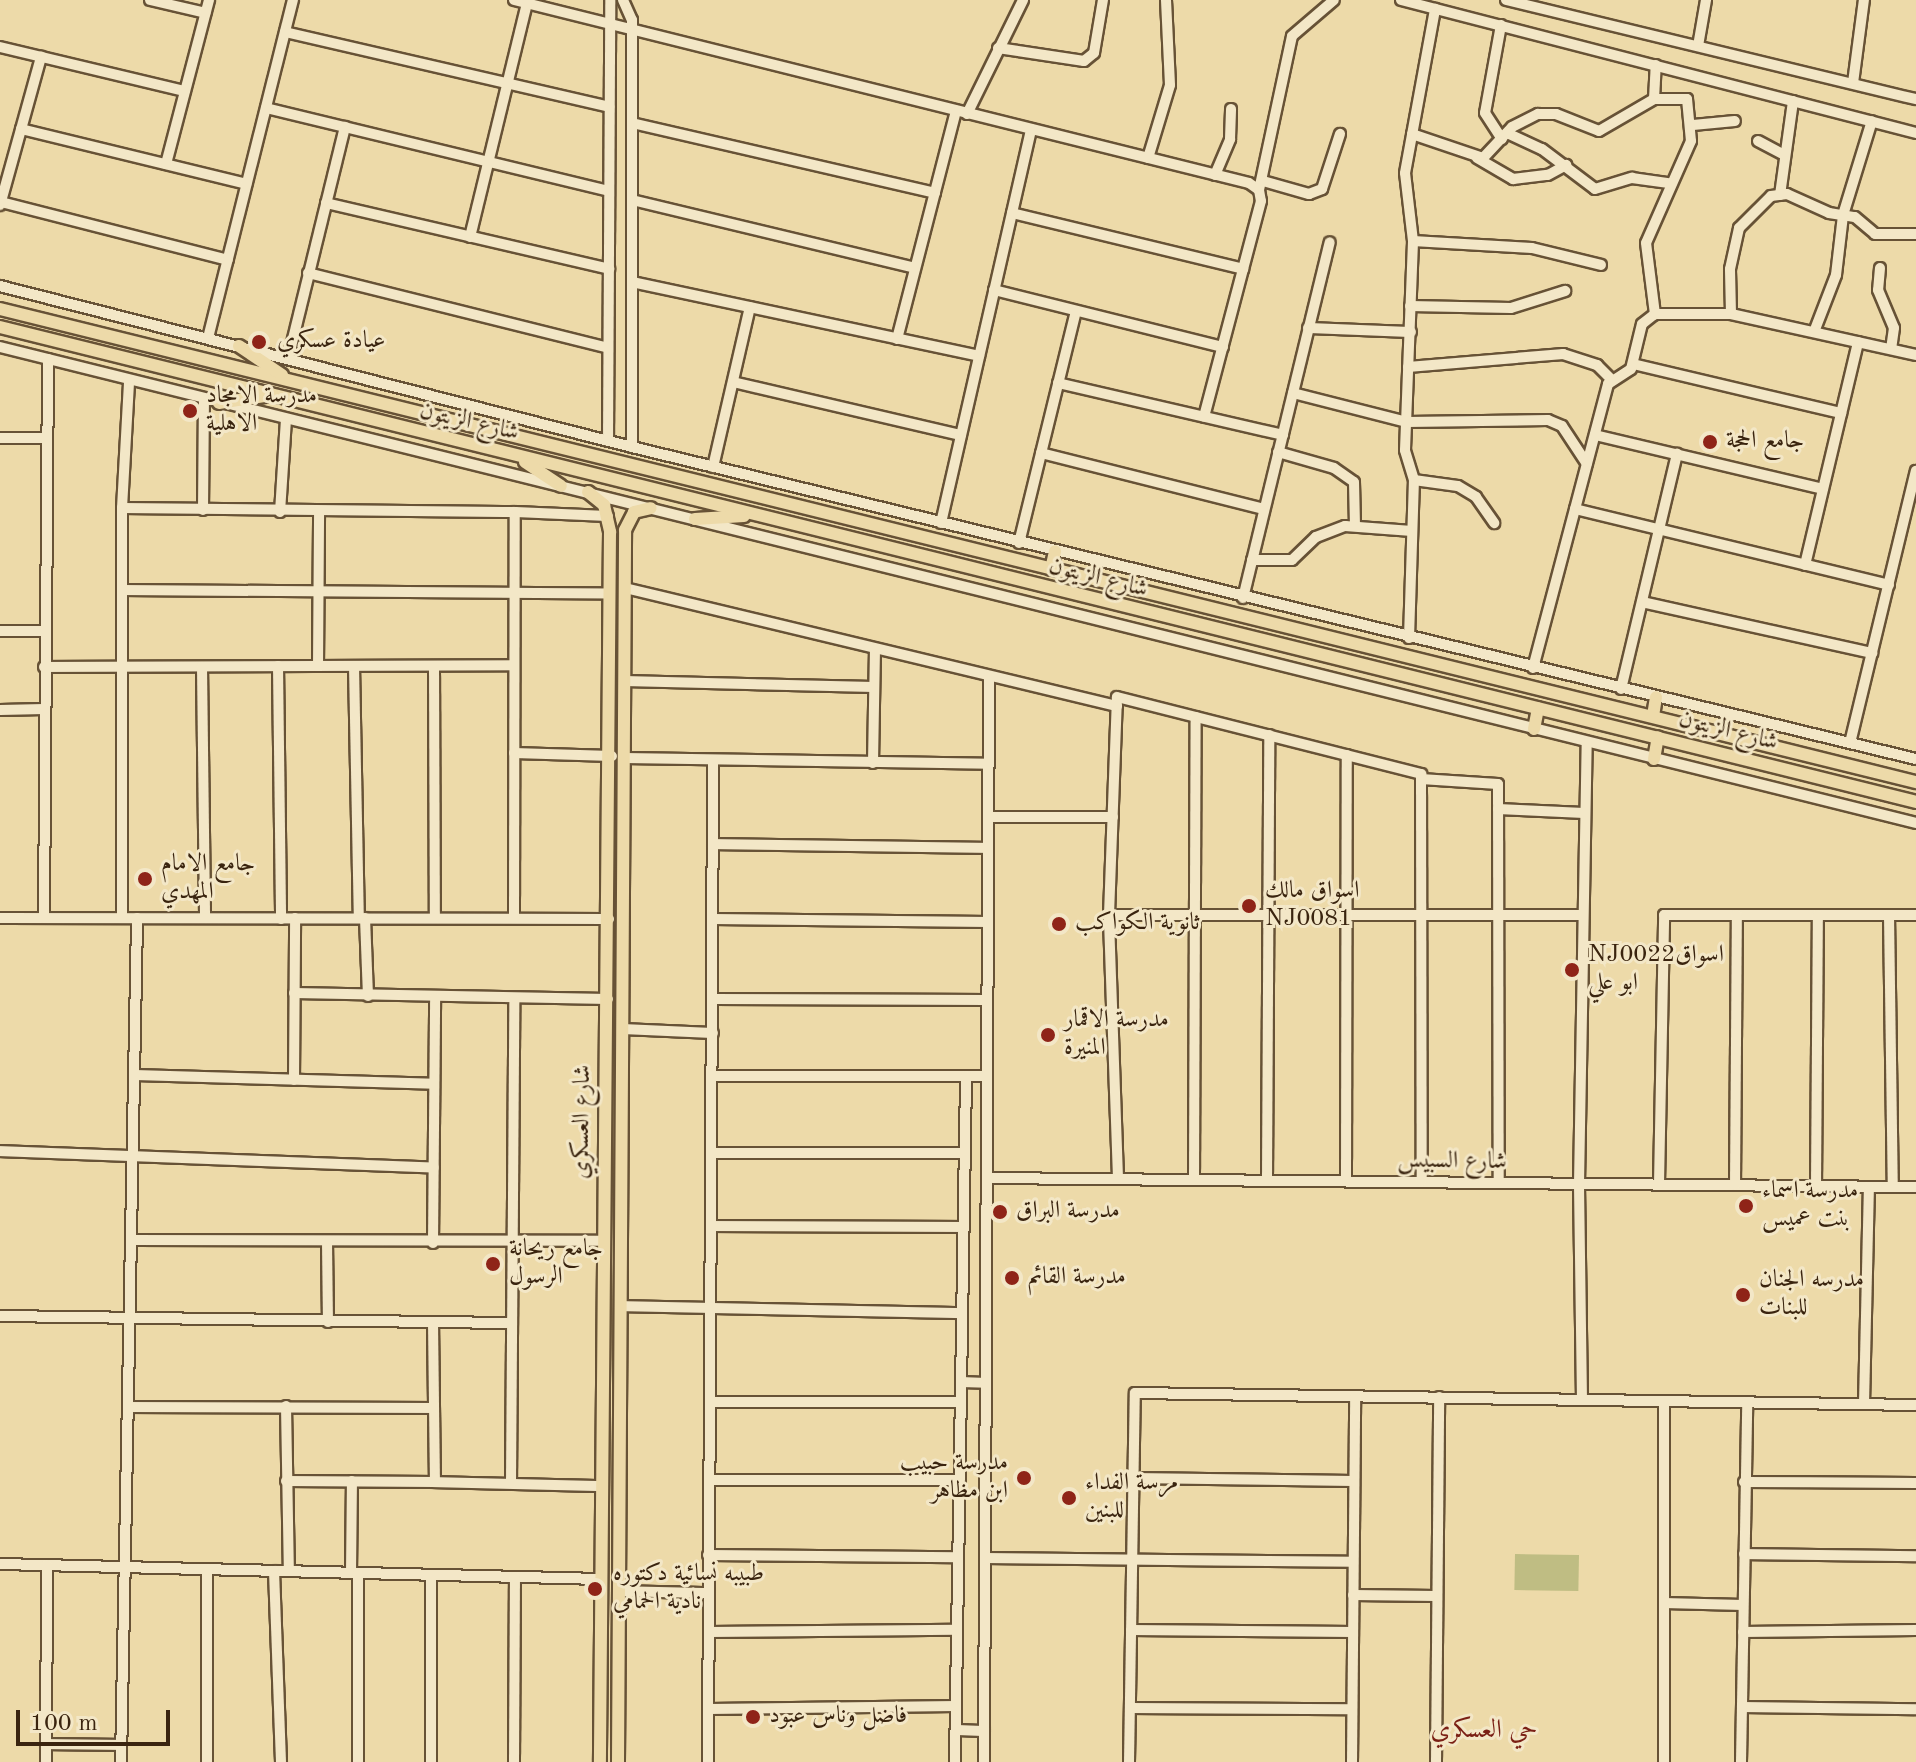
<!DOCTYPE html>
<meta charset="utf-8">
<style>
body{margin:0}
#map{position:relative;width:1916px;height:1762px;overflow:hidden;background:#eddaa9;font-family:"Old Standard TT",Amiri,serif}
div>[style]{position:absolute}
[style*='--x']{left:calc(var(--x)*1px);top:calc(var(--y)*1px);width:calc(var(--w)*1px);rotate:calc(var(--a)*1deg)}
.green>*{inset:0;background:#bfbd83;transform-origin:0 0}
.roads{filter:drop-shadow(2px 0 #675236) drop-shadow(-2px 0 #675236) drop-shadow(0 2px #675236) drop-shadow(0 -2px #675236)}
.minor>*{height:10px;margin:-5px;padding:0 5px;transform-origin:5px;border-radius:5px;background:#f3e7c7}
.major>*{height:12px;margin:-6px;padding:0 6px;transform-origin:6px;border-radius:6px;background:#eddaa9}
.dots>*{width:22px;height:22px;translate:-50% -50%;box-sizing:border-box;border:4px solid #f3e7c7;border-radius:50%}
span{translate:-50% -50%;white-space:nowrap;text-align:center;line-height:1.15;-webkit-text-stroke:6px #f3e7c7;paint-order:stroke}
.poi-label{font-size:24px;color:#3a240f}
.left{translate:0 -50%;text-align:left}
.right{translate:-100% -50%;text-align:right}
.street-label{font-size:24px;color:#3a240f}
.neighbourhood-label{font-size:26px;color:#7a1f14}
.scale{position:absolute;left:16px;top:1710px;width:154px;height:36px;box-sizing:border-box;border:4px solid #3a240f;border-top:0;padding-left:10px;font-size:24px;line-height:28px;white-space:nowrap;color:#3a240f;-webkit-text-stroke:6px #f3e7c7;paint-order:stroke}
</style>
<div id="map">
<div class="green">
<i style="left:1515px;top:1554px;width:64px;height:36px;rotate:1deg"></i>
</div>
<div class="roads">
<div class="minor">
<i style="--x:150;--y:0;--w:57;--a:13.1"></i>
<i style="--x:514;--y:0;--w:757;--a:13.98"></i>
<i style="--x:1249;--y:183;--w:12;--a:35"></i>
<i style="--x:1259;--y:190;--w:11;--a:80"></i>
<i style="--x:1261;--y:201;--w:223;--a:104.8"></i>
<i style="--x:623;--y:0;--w:22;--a:66"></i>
<i style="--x:632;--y:20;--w:427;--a:90"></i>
<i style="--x:1401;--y:0;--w:532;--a:14.48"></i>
<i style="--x:1506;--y:0;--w:422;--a:13.6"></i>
<i style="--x:1501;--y:25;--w:89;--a:100.3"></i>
<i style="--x:1485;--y:113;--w:31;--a:57"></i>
<i style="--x:285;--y:32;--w:333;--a:13"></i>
<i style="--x:1698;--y:46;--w:47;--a:-80.1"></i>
<i style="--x:0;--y:47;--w:190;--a:13.4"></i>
<i style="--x:998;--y:48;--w:87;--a:8.6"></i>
<i style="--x:1084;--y:61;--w:13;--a:-39"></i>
<i style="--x:1094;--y:53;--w:54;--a:-80.4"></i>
<i style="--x:1853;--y:83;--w:84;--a:-82.5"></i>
<i style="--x:1654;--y:99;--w:34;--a:-87"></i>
<i style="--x:266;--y:108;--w:353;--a:13.6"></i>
<i style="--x:967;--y:114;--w:127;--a:-63.8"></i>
<i style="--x:632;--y:123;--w:311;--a:13"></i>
<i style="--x:1693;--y:125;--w:42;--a:-5.4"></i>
<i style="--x:21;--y:129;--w:232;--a:13.7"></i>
<i style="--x:1507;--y:133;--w:38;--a:25"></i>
<i style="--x:1542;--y:149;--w:66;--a:37"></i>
<i style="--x:1595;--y:189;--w:39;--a:-17"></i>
<i style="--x:1632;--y:178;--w:37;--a:8"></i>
<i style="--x:1412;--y:134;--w:75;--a:18.7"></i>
<i style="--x:1483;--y:158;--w:42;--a:-46.9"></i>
<i style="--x:1512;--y:127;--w:29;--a:-27"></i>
<i style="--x:1538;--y:114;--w:18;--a:0"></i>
<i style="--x:1556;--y:114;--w:46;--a:21.6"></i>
<i style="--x:1599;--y:131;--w:64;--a:-30.2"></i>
<i style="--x:1654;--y:99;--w:33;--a:0"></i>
<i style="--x:1687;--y:99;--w:42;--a:84.6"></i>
<i style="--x:1691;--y:141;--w:111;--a:113.8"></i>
<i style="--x:1646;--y:243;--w:72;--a:82.8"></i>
<i style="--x:1758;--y:141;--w:27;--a:28"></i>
<i style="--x:1148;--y:158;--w:76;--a:-73.2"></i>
<i style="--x:1170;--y:85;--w:85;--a:-92.7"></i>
<i style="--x:1477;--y:158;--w:42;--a:30.3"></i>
<i style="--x:1513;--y:179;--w:35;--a:-7"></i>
<i style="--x:1548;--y:175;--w:21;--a:-29"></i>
<i style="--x:166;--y:164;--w:170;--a:-75.3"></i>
<i style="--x:1215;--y:175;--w:39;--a:-67"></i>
<i style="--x:1230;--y:139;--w:30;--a:-88"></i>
<i style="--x:1263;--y:181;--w:48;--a:15.8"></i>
<i style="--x:1309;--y:194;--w:14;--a:-21"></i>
<i style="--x:1322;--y:189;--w:58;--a:-71.9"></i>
<i style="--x:1259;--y:190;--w:157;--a:-77.9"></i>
<i style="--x:1292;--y:36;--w:55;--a:-40.6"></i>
<i style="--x:1780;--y:195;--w:95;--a:-82.1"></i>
<i style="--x:632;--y:200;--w:291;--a:13.5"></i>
<i style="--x:1;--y:202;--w:234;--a:14.3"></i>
<i style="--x:326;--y:203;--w:291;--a:13.1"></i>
<i style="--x:0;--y:205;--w:154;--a:-74.5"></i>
<i style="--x:1012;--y:213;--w:238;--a:13.6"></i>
<i style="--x:470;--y:237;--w:240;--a:-76.3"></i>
<i style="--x:1413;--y:241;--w:119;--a:3.4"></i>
<i style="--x:1532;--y:248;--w:71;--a:13.8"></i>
<i style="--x:1880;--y:268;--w:22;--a:95"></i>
<i style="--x:1878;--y:290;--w:41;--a:67.2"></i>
<i style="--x:1894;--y:328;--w:21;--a:98"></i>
<i style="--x:308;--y:273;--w:309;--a:14"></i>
<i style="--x:632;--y:282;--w:355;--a:12"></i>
<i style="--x:0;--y:286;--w:652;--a:14.29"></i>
<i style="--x:632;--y:447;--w:1321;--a:13.66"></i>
<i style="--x:994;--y:290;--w:236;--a:14"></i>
<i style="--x:1410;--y:306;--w:101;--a:1.1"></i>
<i style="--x:1511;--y:308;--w:57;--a:-17.5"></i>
<i style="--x:1731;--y:314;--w:45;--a:-91.3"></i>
<i style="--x:1730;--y:269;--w:42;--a:-77.6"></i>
<i style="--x:1739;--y:228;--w:45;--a:-45"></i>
<i style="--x:1771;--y:196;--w:16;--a:-7"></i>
<i style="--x:1787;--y:194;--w:46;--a:24.3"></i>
<i style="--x:1829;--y:213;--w:26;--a:9"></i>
<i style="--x:1855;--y:217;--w:26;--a:40"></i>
<i style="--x:1875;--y:234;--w:41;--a:0"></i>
<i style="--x:1308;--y:328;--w:103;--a:2.2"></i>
<i style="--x:1814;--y:332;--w:61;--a:-68.9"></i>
<i style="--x:1836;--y:275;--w:60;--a:-83.3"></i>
<i style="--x:1843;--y:215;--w:98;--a:-72.9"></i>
<i style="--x:208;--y:338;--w:349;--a:-75.9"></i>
<i style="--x:897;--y:339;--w:236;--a:-75.5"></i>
<i style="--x:0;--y:347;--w:1974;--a:13.95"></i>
<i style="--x:288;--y:359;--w:239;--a:-76.2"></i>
<i style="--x:1633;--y:364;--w:214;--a:13.3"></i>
<i style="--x:1408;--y:367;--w:156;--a:-4.8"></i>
<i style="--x:1563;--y:354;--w:36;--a:18"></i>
<i style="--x:1597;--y:365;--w:18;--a:45"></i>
<i style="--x:733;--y:382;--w:234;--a:13.1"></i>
<i style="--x:1058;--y:383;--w:231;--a:13"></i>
<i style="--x:1293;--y:393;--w:118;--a:14.3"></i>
<i style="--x:1407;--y:422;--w:141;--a:-0.8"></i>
<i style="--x:1548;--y:420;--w:15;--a:23"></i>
<i style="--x:1562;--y:426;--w:45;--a:56.7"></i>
<i style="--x:1595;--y:435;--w:234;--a:13.3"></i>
<i style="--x:0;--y:438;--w:43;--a:0"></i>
<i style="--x:608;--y:441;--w:441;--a:-89.7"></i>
<i style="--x:1278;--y:452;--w:58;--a:15.9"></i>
<i style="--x:1334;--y:468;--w:24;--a:35"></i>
<i style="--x:1354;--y:482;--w:44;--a:88.7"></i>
<i style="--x:1041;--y:453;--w:230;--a:14.1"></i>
<i style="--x:713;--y:467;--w:164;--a:-77"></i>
<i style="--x:1414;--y:480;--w:44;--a:7.8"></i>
<i style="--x:1458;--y:486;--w:21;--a:31"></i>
<i style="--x:1476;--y:497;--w:32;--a:55"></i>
<i style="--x:122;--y:508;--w:393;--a:0.6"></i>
<i style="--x:1575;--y:509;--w:323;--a:13.6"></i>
<i style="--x:203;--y:510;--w:112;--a:-89.5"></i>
<i style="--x:280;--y:512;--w:93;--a:-86.3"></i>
<i style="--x:941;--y:523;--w:404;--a:-77.1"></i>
<i style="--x:1019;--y:543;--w:239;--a:-76.2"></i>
<i style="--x:1252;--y:560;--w:40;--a:0"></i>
<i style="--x:1292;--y:560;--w:33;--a:-44"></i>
<i style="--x:1316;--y:537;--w:31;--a:-21"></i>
<i style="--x:1345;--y:526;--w:67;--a:4.3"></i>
<i style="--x:1805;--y:565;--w:229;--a:-76.6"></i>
<i style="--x:625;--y:588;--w:506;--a:13.49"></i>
<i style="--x:122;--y:590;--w:488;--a:0.4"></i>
<i style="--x:1243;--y:598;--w:366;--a:-76.3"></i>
<i style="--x:1642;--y:602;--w:236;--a:12.5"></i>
<i style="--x:0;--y:631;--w:44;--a:0"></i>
<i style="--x:1409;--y:638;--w:158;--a:-88.2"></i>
<i style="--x:1414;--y:480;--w:31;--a:-107"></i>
<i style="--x:1405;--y:450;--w:209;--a:-87.8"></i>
<i style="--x:1413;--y:241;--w:68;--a:-96.7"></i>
<i style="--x:1405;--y:173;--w:167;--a:-79.6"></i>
<i style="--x:278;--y:666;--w:253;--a:89.3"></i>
<i style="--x:318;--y:666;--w:153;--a:-89.6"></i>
<i style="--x:354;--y:666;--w:252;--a:88.9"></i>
<i style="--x:434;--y:666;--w:252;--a:89.8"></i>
<i style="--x:44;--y:667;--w:470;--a:-0.2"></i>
<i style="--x:202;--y:667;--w:251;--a:89.3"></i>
<i style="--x:1533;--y:668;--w:294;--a:-75.2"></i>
<i style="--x:1608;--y:384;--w:27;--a:-33"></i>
<i style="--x:1631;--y:369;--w:46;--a:-76.3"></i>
<i style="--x:1642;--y:324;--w:16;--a:-38"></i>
<i style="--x:1655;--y:314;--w:76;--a:0"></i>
<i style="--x:1731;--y:314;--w:189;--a:12.5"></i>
<i style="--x:624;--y:681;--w:250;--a:1.4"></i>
<i style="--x:1621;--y:689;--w:242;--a:-76.6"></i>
<i style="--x:0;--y:710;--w:44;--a:-1.3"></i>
<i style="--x:1850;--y:743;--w:280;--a:-76.4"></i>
<i style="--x:514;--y:753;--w:98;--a:1.8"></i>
<i style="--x:624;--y:758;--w:365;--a:0.9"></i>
<i style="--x:873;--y:763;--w:114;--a:-89"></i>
<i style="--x:1421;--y:779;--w:77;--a:3.7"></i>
<i style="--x:1498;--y:784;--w:399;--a:89.9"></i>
<i style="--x:1498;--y:809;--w:86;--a:2.7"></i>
<i style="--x:988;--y:817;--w:125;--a:0"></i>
<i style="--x:713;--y:844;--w:275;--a:0.8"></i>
<i style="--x:1109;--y:915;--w:472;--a:0"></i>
<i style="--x:1889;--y:915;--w:272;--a:89.2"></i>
<i style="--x:0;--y:918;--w:609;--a:0.09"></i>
<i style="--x:44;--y:918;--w:559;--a:-89.59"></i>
<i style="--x:122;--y:918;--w:410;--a:-90"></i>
<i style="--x:122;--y:508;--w:127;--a:-86.8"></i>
<i style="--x:365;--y:918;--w:78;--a:87.8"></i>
<i style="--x:514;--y:918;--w:406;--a:-89.9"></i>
<i style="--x:515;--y:512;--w:93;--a:2.5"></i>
<i style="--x:713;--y:919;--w:275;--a:0.6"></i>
<i style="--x:294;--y:993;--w:314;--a:1.1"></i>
<i style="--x:713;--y:999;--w:274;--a:0.2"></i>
<i style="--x:622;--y:1029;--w:91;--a:2.5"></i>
<i style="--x:135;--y:1075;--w:299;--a:1.7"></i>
<i style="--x:713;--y:1076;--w:274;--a:0"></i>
<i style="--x:294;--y:1080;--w:162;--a:-89.6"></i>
<i style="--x:0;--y:1151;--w:434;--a:2.2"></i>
<i style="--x:713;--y:1153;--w:252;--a:0"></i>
<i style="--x:987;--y:1178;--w:929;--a:0.56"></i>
<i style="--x:1118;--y:1178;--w:263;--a:-92"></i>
<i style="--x:1109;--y:915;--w:218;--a:-87.9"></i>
<i style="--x:1117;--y:697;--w:314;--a:14.2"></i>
<i style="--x:1421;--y:774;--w:407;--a:89.9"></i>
<i style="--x:1194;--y:1179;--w:462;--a:-89.8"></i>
<i style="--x:1267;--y:1180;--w:445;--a:-89.7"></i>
<i style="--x:1346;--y:1181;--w:426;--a:-89.9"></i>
<i style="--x:1659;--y:1184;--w:269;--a:-88.9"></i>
<i style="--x:1664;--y:915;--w:252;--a:0"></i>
<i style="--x:1735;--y:1185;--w:270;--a:-89.6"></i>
<i style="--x:1816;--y:1186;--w:271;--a:-89.6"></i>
<i style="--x:713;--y:1226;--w:250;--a:0.2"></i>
<i style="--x:133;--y:1240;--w:470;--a:0.1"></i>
<i style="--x:327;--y:1242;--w:80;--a:89.3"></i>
<i style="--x:433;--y:1243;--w:245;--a:-89.5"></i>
<i style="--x:621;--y:1306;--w:341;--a:1.2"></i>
<i style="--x:0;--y:1316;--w:507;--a:0.79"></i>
<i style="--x:433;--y:1322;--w:160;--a:89.3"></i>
<i style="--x:435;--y:1482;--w:167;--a:1.4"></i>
<i style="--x:961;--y:1382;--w:25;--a:2"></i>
<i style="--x:1582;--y:1400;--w:216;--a:-90.8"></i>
<i style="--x:1579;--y:1184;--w:442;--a:-89"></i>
<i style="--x:1664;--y:1401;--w:361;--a:90"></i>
<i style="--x:711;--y:1402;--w:250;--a:0"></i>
<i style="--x:1864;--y:1404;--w:217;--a:-88.7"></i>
<i style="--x:286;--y:1406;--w:165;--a:89"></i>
<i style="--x:131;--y:1407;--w:302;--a:0.2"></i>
<i style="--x:1133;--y:1478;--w:220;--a:0.8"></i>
<i style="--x:709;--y:1480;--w:251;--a:0"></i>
<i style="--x:286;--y:1481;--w:149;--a:0.4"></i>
<i style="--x:1744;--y:1482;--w:172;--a:0.3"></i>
<i style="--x:511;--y:1483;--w:484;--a:-89.6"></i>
<i style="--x:1744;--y:1554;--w:172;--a:0.7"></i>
<i style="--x:708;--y:1555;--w:250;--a:0.5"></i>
<i style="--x:985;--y:1558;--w:368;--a:0.6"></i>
<i style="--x:0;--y:1564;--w:601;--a:1.43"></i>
<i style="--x:207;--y:1569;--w:193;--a:90"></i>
<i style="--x:274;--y:1571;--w:191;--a:87.9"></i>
<i style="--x:351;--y:1573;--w:92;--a:-89.4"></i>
<i style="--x:358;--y:1573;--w:189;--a:90"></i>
<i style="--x:431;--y:1575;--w:187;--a:90"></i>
<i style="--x:619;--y:1591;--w:90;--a:1.3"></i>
<i style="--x:1353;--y:1595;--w:83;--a:0.7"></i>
<i style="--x:1664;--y:1603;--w:79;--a:1.5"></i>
<i style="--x:1131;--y:1630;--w:222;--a:0.5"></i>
<i style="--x:710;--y:1632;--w:247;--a:-0.5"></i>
<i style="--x:1743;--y:1632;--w:173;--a:-0.7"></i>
<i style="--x:1742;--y:1707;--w:174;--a:0.7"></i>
<i style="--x:1130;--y:1708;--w:222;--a:0.3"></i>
<i style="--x:709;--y:1709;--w:247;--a:-0.7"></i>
<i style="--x:956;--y:1730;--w:28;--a:2"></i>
<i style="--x:46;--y:1744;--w:75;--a:0.8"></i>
<i style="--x:46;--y:1762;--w:197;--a:-89.7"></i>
<i style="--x:121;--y:1762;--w:844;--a:-88.91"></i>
<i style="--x:514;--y:1762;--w:185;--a:-89.7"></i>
<i style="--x:708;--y:1762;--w:1001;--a:-89.71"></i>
<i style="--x:955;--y:1762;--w:686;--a:-89.08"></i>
<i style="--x:984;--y:1762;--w:1085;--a:-89.74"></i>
<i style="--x:1129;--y:1762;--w:369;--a:-89.1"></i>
<i style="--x:1135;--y:1393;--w:781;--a:0.88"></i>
<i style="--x:1352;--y:1762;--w:366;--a:-89.5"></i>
<i style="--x:1436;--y:1762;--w:365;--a:-89.5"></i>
<i style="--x:1741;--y:1762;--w:360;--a:-89"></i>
</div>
<div class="major">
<i style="--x:0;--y:309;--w:1974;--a:13.87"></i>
<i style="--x:0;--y:327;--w:1974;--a:13.92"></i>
<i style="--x:239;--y:346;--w:52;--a:34"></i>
<i style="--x:219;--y:403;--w:46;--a:-8.8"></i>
<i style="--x:525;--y:462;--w:43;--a:33.7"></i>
<i style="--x:588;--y:492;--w:21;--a:39"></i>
<i style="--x:604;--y:505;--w:28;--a:77"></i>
<i style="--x:610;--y:532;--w:1230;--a:90.47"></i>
<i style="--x:695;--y:519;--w:49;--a:-3.5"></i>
<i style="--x:1051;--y:569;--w:18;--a:-77"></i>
<i style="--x:1653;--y:716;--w:19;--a:-81"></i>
<i style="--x:1534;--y:729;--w:21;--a:-79"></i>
<i style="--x:1654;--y:759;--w:22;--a:-80"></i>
<i style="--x:618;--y:1762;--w:1232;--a:-89.67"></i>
<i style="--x:625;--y:530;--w:20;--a:-63"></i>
<i style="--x:634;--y:512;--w:17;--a:-13"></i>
</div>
</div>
<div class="dots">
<i style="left:259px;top:342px;background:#8f2418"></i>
<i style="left:190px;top:411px;background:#8f2418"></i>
<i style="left:1710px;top:442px;background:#8f2418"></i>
<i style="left:145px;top:879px;background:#8f2418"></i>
<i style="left:1249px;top:906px;background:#8f2418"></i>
<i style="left:1059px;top:924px;background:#8f2418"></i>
<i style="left:1572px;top:970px;background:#8f2418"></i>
<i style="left:1048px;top:1035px;background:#8f2418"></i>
<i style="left:1746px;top:1206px;background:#8f2418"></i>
<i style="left:1000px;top:1212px;background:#8f2418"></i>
<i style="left:493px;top:1264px;background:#8f2418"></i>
<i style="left:1012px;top:1278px;background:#8f2418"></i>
<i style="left:1743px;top:1295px;background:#8f2418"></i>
<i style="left:1024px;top:1478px;background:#8f2418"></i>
<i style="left:1069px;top:1498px;background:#8f2418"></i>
<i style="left:595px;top:1589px;background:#8f2418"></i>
<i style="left:753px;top:1717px;background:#8f2418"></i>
</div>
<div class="poi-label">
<span class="left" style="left:277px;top:342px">عيادة عسكري</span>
<span class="left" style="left:206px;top:411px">مدرسة الامجاد<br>الاهلية</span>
<span class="left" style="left:1726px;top:442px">جامع الحجة</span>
<span class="left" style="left:161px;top:879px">جامع الامام<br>المهدي</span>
<span class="left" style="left:1265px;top:906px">اسواق مالك<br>NJ0081</span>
<span class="left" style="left:1075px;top:924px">ثانوية الكواكب</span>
<span class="left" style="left:1588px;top:970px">NJ0022اسواق<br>ابو علي</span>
<span class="left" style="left:1064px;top:1035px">مدرسة الاقمار<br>المنيرة</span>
<span class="left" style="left:1762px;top:1206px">مدرسة اسماء<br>بنت عميس</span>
<span class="left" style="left:1016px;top:1212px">مدرسة البراق</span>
<span class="left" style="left:509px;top:1264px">جامع ريحانة<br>الرسول</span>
<span class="left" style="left:1028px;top:1278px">مدرسة القائم</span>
<span class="left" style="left:1759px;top:1295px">مدرسه الجنان<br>للبنات</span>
<span class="right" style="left:1008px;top:1478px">مدرسة حبيب<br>ابن مظاهر</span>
<span class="left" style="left:1085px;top:1498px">مرسة الفداء<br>للبنين</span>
<span class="left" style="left:613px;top:1589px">طبيبه نسائية دكتوره<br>نادية الحمامي</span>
<span class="left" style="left:769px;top:1717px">فاضل وناس عبود</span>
</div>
<div class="street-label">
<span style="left:469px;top:423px;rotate:13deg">شارع الزيتون</span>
<span style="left:1098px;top:579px;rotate:14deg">شارع الزيتون</span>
<span style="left:1728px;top:732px;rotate:14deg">شارع الزيتون</span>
<span style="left:583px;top:1122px;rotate:-89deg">شارع العسكري</span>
<span style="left:1452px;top:1162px;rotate:1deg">شارع السبيس</span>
</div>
<div class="neighbourhood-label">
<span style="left:1484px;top:1731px">حي العسكري</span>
</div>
<div class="scale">100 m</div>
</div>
